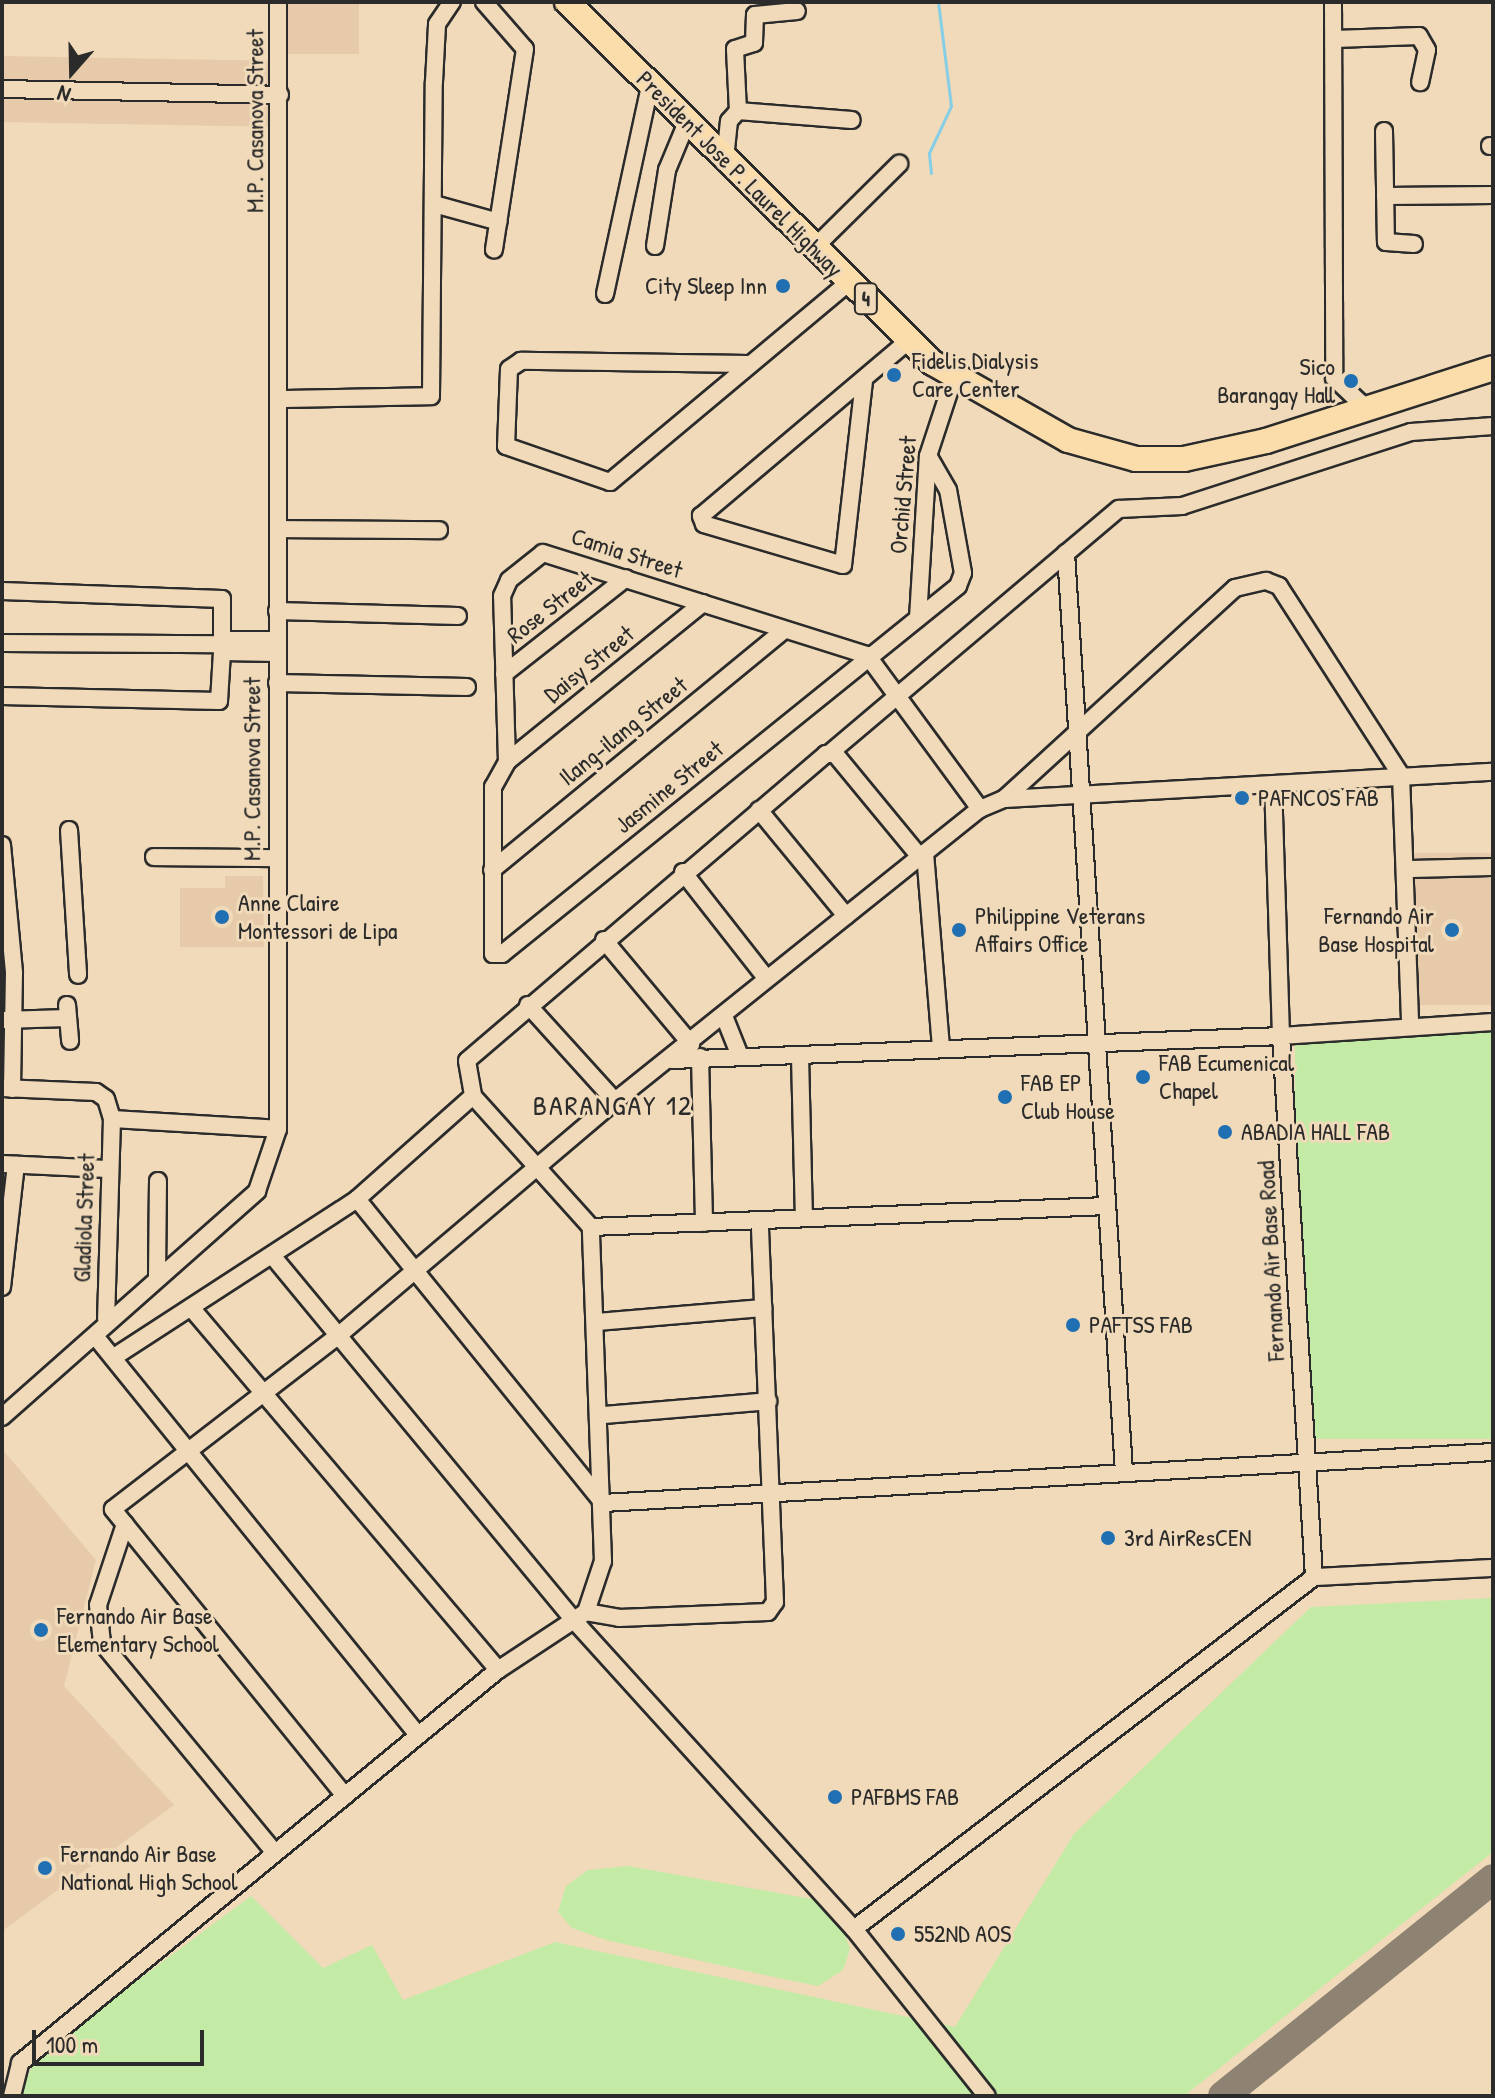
<!DOCTYPE html>
<style>
body{margin:0}
#map{position:relative;width:1495px;height:2098px;overflow:hidden;background:#f0dab9;font-family:"Patrick Hand",sans-serif}
div>[style]{position:absolute}
[style*='--x']{left:calc(var(--x)*1px);top:calc(var(--y)*1px);width:calc(var(--w)*1px);rotate:calc(var(--a)*1deg)}
.built>*{inset:0;background:#e6caa9;transform-origin:0 0}
.green>*{inset:0;background:#c3eba6;transform-origin:0 0}
.stream>*{height:3px;margin:-1.5px;padding:0 1.5px;transform-origin:1.5px;border-radius:1.5px;background:#86cee6}
.taxiway>*{height:30px;margin:-15px;padding:0 15px;transform-origin:15px;border-radius:15px;background:#8e8272}
.roads{filter:drop-shadow(2px 0 #2b2b2b) drop-shadow(-2px 0 #2b2b2b) drop-shadow(0 2px #2b2b2b) drop-shadow(0 -2px #2b2b2b)}
.minor>*{height:16px;margin:-8px;padding:0 8px;transform-origin:8px;border-radius:8px;background:#f0dab9}
.highway>*{height:24px;margin:-12px;padding:0 12px;transform-origin:12px;border-radius:12px;background:#faddab}
.dots>*{width:22px;height:22px;translate:-50% -50%;box-sizing:border-box;border:4px solid #f0dab9;border-radius:50%}
span{translate:-50% -50%;white-space:nowrap;text-align:center;line-height:1.15;-webkit-text-stroke:6px #f0dab9;paint-order:stroke}
.shield-label span{padding:2px 6px;background:#f0dab9;border:2px solid;border-radius:6px;-webkit-text-stroke-width:0}
.shield-label{font-size:22px;color:#2b2b2b;font-weight:700}
.street-label{font-size:24px;color:#2b2b2b}
.poi-label{font-size:24px;color:#2b2b2b}
.right{translate:-100% -50%;text-align:right}
.left{translate:0 -50%;text-align:left}
.quarter-label{font-size:28px;color:#2b2b2b;letter-spacing:2px}
.frame{position:absolute;inset:0;border:4px solid #2b2b2b;pointer-events:none}
.north{position:absolute;left:32px;top:32px;width:80px;height:80px;-webkit-text-stroke:6px #f0dab9;paint-order:stroke;rotate:200deg;font-size:22px;font-weight:700;line-height:32px;text-align:center;color:#2b2b2b}
.north::after{content:'';display:block;margin:auto;width:28px;height:36px;background:#2b2b2b;clip-path:polygon(50% 0,100% 100%,50% 72%,0 100%)}
.scale{position:absolute;left:32px;top:2030px;width:172px;height:36px;box-sizing:border-box;border:4px solid #2b2b2b;border-top:0;padding-left:10px;font-size:24px;line-height:28px;white-space:nowrap;color:#2b2b2b;-webkit-text-stroke:6px #f0dab9;paint-order:stroke}
</style>
<div id="map">
<div class="built">
<i style="left:286px;top:2px;width:73px;height:52px"></i>
<i style="left:2px;top:56px;width:268px;height:66px;rotate:1deg"></i>
<i style="left:1493px;top:853px;width:152px;height:84px;rotate:90deg"></i>
<i style="clip-path:polygon(225px 876px,263px 876px,264px 947px,180px 947px,180px 888px,225px 888px)"></i>
<i style="clip-path:polygon(2px 1449px,96px 1560px,64px 1686px,174px 1805px,2px 1931px)"></i>
</div>
<div class="green">
<i style="left:1493px;top:1031px;width:408px;height:198px;rotate:90deg"></i>
<i style="clip-path:polygon(1493px 1598px,1493px 1852px,1184px 2096px,19px 2096px,37px 2055px,251px 1896px,323px 1968px,372px 1945px,403px 2000px,555px 1942px,955px 2027px,1074px 1834px,1311px 1607px)"></i>
<i style="clip-path:polygon(628px 1866px,817px 1900px,839px 1919px,850px 1949px,843px 1970px,818px 1986px,774px 1977px,606px 1940px,572px 1928px,558px 1912px,566px 1886px,588px 1870px)"></i>
</div>
<div class="stream">
<i style="--x:931;--y:173;--w:20;--a:-96"></i>
<i style="--x:929;--y:153;--w:52;--a:-64.9"></i>
<i style="--x:951;--y:106;--w:105;--a:-97.1"></i>
</div>
<div class="taxiway">
<i style="--x:1223;--y:2096;--w:346;--a:-38.8"></i>
</div>
<div class="roads">
<div class="minor">
<i style="--x:484;--y:2;--w:62;--a:48.9"></i>
<i style="--x:525;--y:49;--w:203;--a:98.8"></i>
<i style="--x:1333;--y:2;--w:376;--a:89.8"></i>
<i style="--x:1334;--y:378;--w:44;--a:43.2"></i>
<i style="--x:1335;--y:39;--w:84;--a:-2"></i>
<i style="--x:1419;--y:36;--w:16;--a:60"></i>
<i style="--x:1427;--y:50;--w:33;--a:102"></i>
<i style="--x:2;--y:89;--w:278;--a:1.2"></i>
<i style="--x:738;--y:111;--w:62;--a:-92.8"></i>
<i style="--x:735;--y:49;--w:20;--a:-18"></i>
<i style="--x:754;--y:43;--w:28;--a:-88"></i>
<i style="--x:755;--y:15;--w:42;--a:-5.4"></i>
<i style="--x:1384;--y:131;--w:111;--a:89"></i>
<i style="--x:1386;--y:242;--w:28;--a:4"></i>
<i style="--x:1490;--y:146;--w:3;--a:0"></i>
<i style="--x:725;--y:159;--w:38;--a:-84"></i>
<i style="--x:729;--y:121;--w:13;--a:-48"></i>
<i style="--x:738;--y:111;--w:114;--a:4.5"></i>
<i style="--x:1385;--y:196;--w:108;--a:-0.5"></i>
<i style="--x:434;--y:204;--w:67;--a:15.5"></i>
<i style="--x:655;--y:246;--w:77;--a:-81"></i>
<i style="--x:667;--y:170;--w:52;--a:-67.4"></i>
<i style="--x:814;--y:248;--w:120;--a:-44.7"></i>
<i style="--x:605;--y:294;--w:214;--a:-77.8"></i>
<i style="--x:748;--y:364;--w:227;--a:-179.2"></i>
<i style="--x:521;--y:361;--w:14;--a:146"></i>
<i style="--x:509;--y:369;--w:77;--a:92.2"></i>
<i style="--x:506;--y:446;--w:110;--a:19.1"></i>
<i style="--x:610;--y:482;--w:312;--a:-39.9"></i>
<i style="--x:864;--y:381;--w:185;--a:96.5"></i>
<i style="--x:843;--y:565;--w:145;--a:-163.6"></i>
<i style="--x:704;--y:524;--w:9;--a:-111"></i>
<i style="--x:701;--y:516;--w:271;--a:-40.2"></i>
<i style="--x:280;--y:399;--w:151;--a:-1.1"></i>
<i style="--x:431;--y:396;--w:314;--a:-89.5"></i>
<i style="--x:434;--y:82;--w:58;--a:-87"></i>
<i style="--x:437;--y:24;--w:27;--a:-56"></i>
<i style="--x:278;--y:529;--w:161;--a:0.4"></i>
<i style="--x:1066;--y:553;--w:921;--a:86.39"></i>
<i style="--x:2;--y:591;--w:220;--a:2.1"></i>
<i style="--x:222;--y:599;--w:53;--a:90"></i>
<i style="--x:222;--y:652;--w:49;--a:93.5"></i>
<i style="--x:219;--y:701;--w:217;--a:-178.7"></i>
<i style="--x:703;--y:603;--w:252;--a:141"></i>
<i style="--x:507;--y:762;--w:29;--a:119"></i>
<i style="--x:493;--y:787;--w:167;--a:90"></i>
<i style="--x:493;--y:954;--w:9;--a:0"></i>
<i style="--x:502;--y:954;--w:586;--a:-38.9"></i>
<i style="--x:958;--y:586;--w:14;--a:-69"></i>
<i style="--x:963;--y:573;--w:84;--a:-100.2"></i>
<i style="--x:948;--y:490;--w:39;--a:-120"></i>
<i style="--x:277;--y:611;--w:181;--a:1.6"></i>
<i style="--x:918;--y:618;--w:162;--a:-86.5"></i>
<i style="--x:928;--y:456;--w:80;--a:-71.8"></i>
<i style="--x:222;--y:640;--w:55;--a:0"></i>
<i style="--x:2;--y:643;--w:220;--a:0.3"></i>
<i style="--x:222;--y:652;--w:55;--a:1"></i>
<i style="--x:867;--y:655;--w:191;--a:53.7"></i>
<i style="--x:504;--y:674;--w:155;--a:-38.2"></i>
<i style="--x:277;--y:683;--w:190;--a:1.2"></i>
<i style="--x:831;--y:752;--w:377;--a:-40.2"></i>
<i style="--x:1119;--y:509;--w:63;--a:-2.7"></i>
<i style="--x:1182;--y:506;--w:241;--a:-17.9"></i>
<i style="--x:1411;--y:432;--w:82;--a:-4.2"></i>
<i style="--x:507;--y:762;--w:166;--a:-91.7"></i>
<i style="--x:502;--y:596;--w:17;--a:-66"></i>
<i style="--x:509;--y:580;--w:43;--a:-38.5"></i>
<i style="--x:543;--y:553;--w:340;--a:17.5"></i>
<i style="--x:1004;--y:799;--w:313;--a:-42.4"></i>
<i style="--x:1235;--y:588;--w:32;--a:-13"></i>
<i style="--x:1266;--y:581;--w:14;--a:21"></i>
<i style="--x:1279;--y:586;--w:225;--a:57.2"></i>
<i style="--x:1401;--y:775;--w:251;--a:87.9"></i>
<i style="--x:759;--y:810;--w:137;--a:50.6"></i>
<i style="--x:69;--y:830;--w:145;--a:86.4"></i>
<i style="--x:2;--y:845;--w:129;--a:84.6"></i>
<i style="--x:14;--y:973;--w:116;--a:91"></i>
<i style="--x:925;--y:853;--w:196;--a:85.3"></i>
<i style="--x:154;--y:857;--w:122;--a:0.5"></i>
<i style="--x:920;--y:857;--w:134;--a:-129.5"></i>
<i style="--x:835;--y:754;--w:9;--a:180"></i>
<i style="--x:826;--y:754;--w:472;--a:139.5"></i>
<i style="--x:467;--y:1061;--w:36;--a:80"></i>
<i style="--x:473;--y:1096;--w:176;--a:48"></i>
<i style="--x:591;--y:1227;--w:516;--a:-2.33"></i>
<i style="--x:1409;--y:869;--w:84;--a:-1.4"></i>
<i style="--x:492;--y:870;--w:378;--a:-39.4"></i>
<i style="--x:683;--y:872;--w:135;--a:51.9"></i>
<i style="--x:604;--y:940;--w:136;--a:50.1"></i>
<i style="--x:67;--y:1005;--w:36;--a:85"></i>
<i style="--x:528;--y:1005;--w:130;--a:47.8"></i>
<i style="--x:724;--y:1016;--w:43;--a:68.2"></i>
<i style="--x:2;--y:1020;--w:66;--a:-1.7"></i>
<i style="--x:800;--y:1056;--w:161;--a:88.6"></i>
<i style="--x:700;--y:1057;--w:166;--a:88.6"></i>
<i style="--x:671;--y:1060;--w:610;--a:-2.25"></i>
<i style="--x:1281;--y:1036;--w:252;--a:-91.8"></i>
<i style="--x:2;--y:1088;--w:94;--a:2.4"></i>
<i style="--x:96;--y:1092;--w:12;--a:35"></i>
<i style="--x:106;--y:1099;--w:21;--a:73"></i>
<i style="--x:112;--y:1119;--w:200;--a:91.7"></i>
<i style="--x:112;--y:1119;--w:166;--a:3.4"></i>
<i style="--x:2;--y:1164;--w:108;--a:2.7"></i>
<i style="--x:357;--y:1199;--w:391;--a:51"></i>
<i style="--x:603;--y:1503;--w:891;--a:-3.28"></i>
<i style="--x:275;--y:1259;--w:463;--a:50.4"></i>
<i style="--x:570;--y:1616;--w:423;--a:47.8"></i>
<i style="--x:854;--y:1929;--w:213;--a:51.5"></i>
<i style="--x:157;--y:1276;--w:95;--a:-89.4"></i>
<i style="--x:2;--y:1287;--w:123;--a:-83.5"></i>
<i style="--x:193;--y:1310;--w:472;--a:49.7"></i>
<i style="--x:596;--y:1322;--w:168;--a:-4.8"></i>
<i style="--x:95;--y:1336;--w:513;--a:51.01"></i>
<i style="--x:114;--y:1357;--w:290;--a:-33"></i>
<i style="--x:357;--y:1199;--w:155;--a:-41.6"></i>
<i style="--x:603;--y:1415;--w:166;--a:-4.8"></i>
<i style="--x:2;--y:1417;--w:341;--a:-41.5"></i>
<i style="--x:257;--y:1191;--w:65;--a:-71.3"></i>
<i style="--x:278;--y:1129;--w:1127;--a:-90"></i>
<i style="--x:125;--y:1524;--w:85;--a:108.4"></i>
<i style="--x:98;--y:1605;--w:38;--a:84"></i>
<i style="--x:102;--y:1643;--w:271;--a:50.5"></i>
<i style="--x:1314;--y:1577;--w:542;--a:-93.49"></i>
<i style="--x:1281;--y:1036;--w:212;--a:-3.8"></i>
<i style="--x:586;--y:1612;--w:34;--a:10"></i>
<i style="--x:619;--y:1618;--w:149;--a:-2.3"></i>
<i style="--x:768;--y:1612;--w:12;--a:-55"></i>
<i style="--x:775;--y:1602;--w:381;--a:-92.3"></i>
<i style="--x:345;--y:1796;--w:369;--a:-129"></i>
<i style="--x:113;--y:1509;--w:285;--a:-37.6"></i>
<i style="--x:339;--y:1335;--w:362;--a:-40.3"></i>
<i style="--x:615;--y:1101;--w:467;--a:-38.7"></i>
<i style="--x:980;--y:809;--w:26;--a:-23"></i>
<i style="--x:1004;--y:799;--w:490;--a:-3.2"></i>
<i style="--x:854;--y:1929;--w:579;--a:-37.42"></i>
<i style="--x:1314;--y:1577;--w:179;--a:-2.9"></i>
<i style="--x:12;--y:2096;--w:34;--a:-76"></i>
<i style="--x:20;--y:2063;--w:619;--a:-39.43"></i>
<i style="--x:498;--y:1670;--w:105;--a:-33.4"></i>
<i style="--x:586;--y:1612;--w:54;--a:-71.6"></i>
<i style="--x:603;--y:1561;--w:334;--a:-92.1"></i>
</div>
<div class="highway">
<i style="--x:567;--y:2;--w:514;--a:44.61"></i>
<i style="--x:933;--y:363;--w:155;--a:29.7"></i>
<i style="--x:1068;--y:440;--w:71;--a:15.6"></i>
<i style="--x:1136;--y:459;--w:48;--a:0"></i>
<i style="--x:1184;--y:459;--w:84;--a:-12.4"></i>
<i style="--x:1266;--y:441;--w:238;--a:-17.8"></i>
</div>
</div>
<div class="dots">
<i style="left:783px;top:286px;background:#1f6fb2"></i>
<i style="left:894px;top:375px;background:#1f6fb2"></i>
<i style="left:1351px;top:381px;background:#1f6fb2"></i>
<i style="left:1242px;top:798px;background:#1f6fb2"></i>
<i style="left:222px;top:917px;background:#1f6fb2"></i>
<i style="left:959px;top:930px;background:#1f6fb2"></i>
<i style="left:1452px;top:930px;background:#1f6fb2"></i>
<i style="left:1143px;top:1077px;background:#1f6fb2"></i>
<i style="left:1005px;top:1097px;background:#1f6fb2"></i>
<i style="left:1225px;top:1132px;background:#1f6fb2"></i>
<i style="left:1073px;top:1325px;background:#1f6fb2"></i>
<i style="left:1108px;top:1538px;background:#1f6fb2"></i>
<i style="left:41px;top:1630px;background:#1f6fb2"></i>
<i style="left:835px;top:1797px;background:#1f6fb2"></i>
<i style="left:45px;top:1868px;background:#1f6fb2"></i>
<i style="left:898px;top:1934px;background:#1f6fb2"></i>
</div>
<div class="shield-label">
<span style="left:866px;top:299px">4</span>
</div>
<div class="street-label">
<span style="left:255px;top:121px;rotate:-90deg">M.P. Casanova Street</span>
<span style="left:740px;top:174px;rotate:45deg">President Jose P. Laurel Highway</span>
<span style="left:903px;top:495px;rotate:-85deg">Orchid Street</span>
<span style="left:627px;top:553px;rotate:18deg">Camia Street</span>
<span style="left:550px;top:607px;rotate:-38deg">Rose Street</span>
<span style="left:589px;top:664px;rotate:-39deg">Daisy Street</span>
<span style="left:623px;top:731px;rotate:-39deg">Ilang-ilang Street</span>
<span style="left:252px;top:769px;rotate:-90deg">M.P. Casanova Street</span>
<span style="left:669px;top:787px;rotate:-39deg">Jasmine Street</span>
<span style="left:84px;top:1218px;rotate:-88deg">Gladiola Street</span>
<span style="left:1271px;top:1261px;rotate:-93deg">Fernando Air Base Road</span>
</div>
<div class="poi-label">
<span class="right" style="left:767px;top:286px">City Sleep Inn</span>
<span class="left" style="left:912px;top:375px">Fidelis Dialysis<br>Care Center</span>
<span class="right" style="left:1335px;top:381px">Sico<br>Barangay Hall</span>
<span class="left" style="left:1258px;top:798px">PAFNCOS FAB</span>
<span class="left" style="left:238px;top:917px">Anne Claire<br>Montessori de Lipa</span>
<span class="left" style="left:975px;top:930px">Philippine Veterans<br>Affairs Office</span>
<span class="right" style="left:1434px;top:930px">Fernando Air<br>Base Hospital</span>
<span class="left" style="left:1159px;top:1077px">FAB Ecumenical<br>Chapel</span>
<span class="left" style="left:1021px;top:1097px">FAB EP<br>Club House</span>
<span class="left" style="left:1241px;top:1132px">ABADIA HALL FAB</span>
<span class="left" style="left:1089px;top:1325px">PAFTSS FAB</span>
<span class="left" style="left:1124px;top:1538px">3rd AirResCEN</span>
<span class="left" style="left:57px;top:1630px">Fernando Air Base<br>Elementary School</span>
<span class="left" style="left:851px;top:1797px">PAFBMS FAB</span>
<span class="left" style="left:61px;top:1868px">Fernando Air Base<br>National High School</span>
<span class="left" style="left:914px;top:1934px">552ND AOS</span>
</div>
<div class="quarter-label">
<span style="left:613px;top:1105px">BARANGAY 12</span>
</div>
<div class="frame"></div>
<div class="north">N</div>
<div class="scale">100 m</div>
</div>
